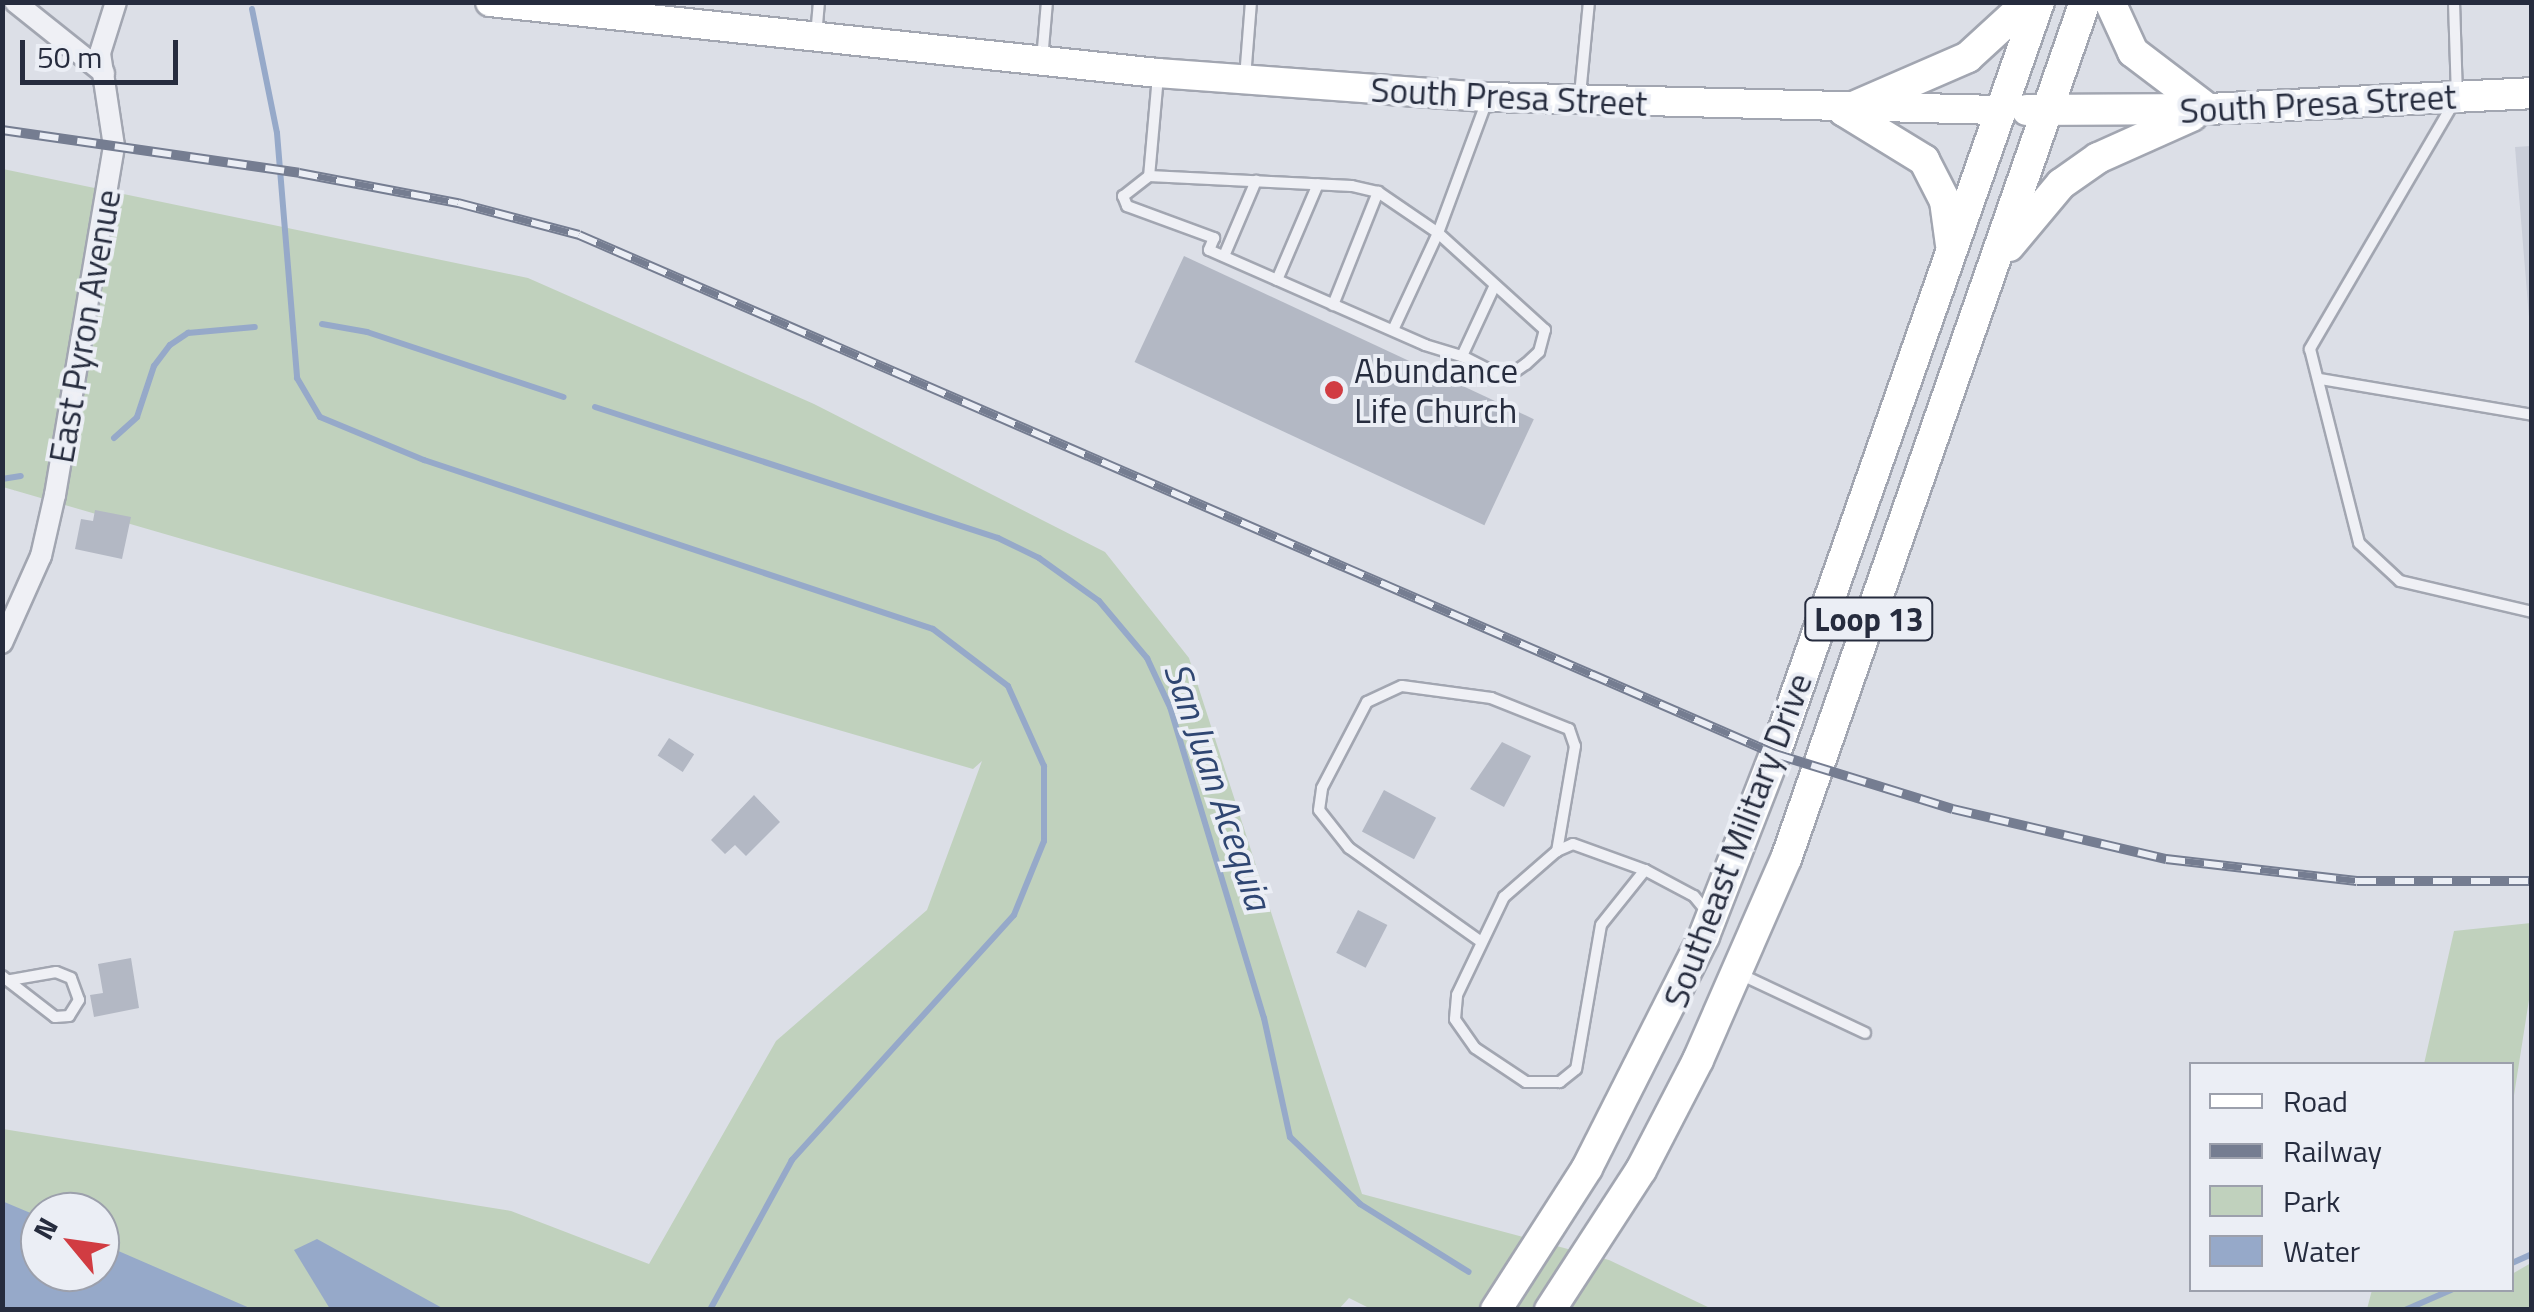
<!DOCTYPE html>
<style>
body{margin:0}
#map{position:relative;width:2534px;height:1312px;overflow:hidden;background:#dcdfe7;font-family:"Titillium Web",sans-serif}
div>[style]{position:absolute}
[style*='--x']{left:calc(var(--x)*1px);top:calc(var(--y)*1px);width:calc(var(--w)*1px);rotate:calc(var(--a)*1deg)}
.built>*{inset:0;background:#caced9}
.green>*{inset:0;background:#c0d1bd}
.water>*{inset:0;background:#96a9c9}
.stream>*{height:6px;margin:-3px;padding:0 3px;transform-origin:3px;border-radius:3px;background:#96a9c9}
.building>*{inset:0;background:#b3b8c4;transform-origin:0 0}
.roads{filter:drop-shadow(2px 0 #a2a6b1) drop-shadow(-2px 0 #a2a6b1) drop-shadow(0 2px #a2a6b1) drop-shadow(0 -2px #a2a6b1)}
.lane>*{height:10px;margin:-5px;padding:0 5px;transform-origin:5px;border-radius:5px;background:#eff0f5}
.street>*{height:20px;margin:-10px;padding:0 10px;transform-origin:10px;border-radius:10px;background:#eff0f5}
.secondary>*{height:28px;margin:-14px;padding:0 14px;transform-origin:14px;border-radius:14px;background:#fff}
.primary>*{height:30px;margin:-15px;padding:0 15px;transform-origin:15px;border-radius:15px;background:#fff}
.rail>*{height:10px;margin-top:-5px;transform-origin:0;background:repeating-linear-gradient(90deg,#ebeef5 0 19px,#757d91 0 38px);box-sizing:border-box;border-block:2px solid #757d91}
.dots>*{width:28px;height:28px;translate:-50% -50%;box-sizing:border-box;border:5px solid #ebeef5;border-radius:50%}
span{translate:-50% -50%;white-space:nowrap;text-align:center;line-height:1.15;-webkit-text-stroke:8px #ebeef5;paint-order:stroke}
.shield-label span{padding:2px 8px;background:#ebeef5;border:2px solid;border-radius:8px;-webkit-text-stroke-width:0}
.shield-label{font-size:32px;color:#262c3e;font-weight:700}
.street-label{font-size:35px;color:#262c3e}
.poi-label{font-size:35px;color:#262c3e}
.left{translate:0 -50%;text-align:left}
.water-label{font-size:38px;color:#2f4672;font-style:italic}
.frame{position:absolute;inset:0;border:5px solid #262c3e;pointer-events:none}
.legend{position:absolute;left:2189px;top:1062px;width:325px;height:230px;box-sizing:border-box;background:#ebeef5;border:2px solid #9ca0ac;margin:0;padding:12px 18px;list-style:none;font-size:30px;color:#262c3e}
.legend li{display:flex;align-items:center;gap:20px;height:50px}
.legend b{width:50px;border:2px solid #9ca0ac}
.north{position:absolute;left:20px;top:1192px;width:100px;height:100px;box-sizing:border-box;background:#ebeef5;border:2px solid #9ca0ac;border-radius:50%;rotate:299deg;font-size:28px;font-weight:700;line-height:40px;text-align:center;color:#262c3e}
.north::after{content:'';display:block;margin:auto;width:35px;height:45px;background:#d13c42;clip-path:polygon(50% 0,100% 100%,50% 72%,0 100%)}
.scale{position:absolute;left:20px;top:40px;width:158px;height:45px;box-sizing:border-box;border:5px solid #262c3e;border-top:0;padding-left:12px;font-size:30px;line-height:35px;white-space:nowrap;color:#262c3e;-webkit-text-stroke:8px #ebeef5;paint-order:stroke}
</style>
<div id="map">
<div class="built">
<i style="clip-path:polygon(2531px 146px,2532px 317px,2529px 317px,2515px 147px)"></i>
</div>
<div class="green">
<i style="clip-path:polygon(evenodd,3px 169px,528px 278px,814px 404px,1105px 552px,1189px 658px,1362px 1194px,1609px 1260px,1712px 1309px,1373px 1310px,1349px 1298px,1338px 1310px,3px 1309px,3px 1129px,511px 1211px,649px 1264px,776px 1041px,927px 910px,982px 761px,973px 769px,3px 487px,3px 169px,40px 1212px,100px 1212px,100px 1272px,40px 1272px,40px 1212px)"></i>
<i style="clip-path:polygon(2531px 923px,2531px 987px,2512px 1108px,2512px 1064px,2424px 1064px,2454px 931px)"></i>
<i style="clip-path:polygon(2531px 1263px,2531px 1309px,2367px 1309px,2372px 1290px,2512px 1290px,2512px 1274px)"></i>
</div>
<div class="water">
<i style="clip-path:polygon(2px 1201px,40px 1217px,40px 1272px,100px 1272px,100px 1243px,252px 1309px,3px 1309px)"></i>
<i style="clip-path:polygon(317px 1239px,444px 1309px,330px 1309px,294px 1250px)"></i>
</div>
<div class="stream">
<i style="--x:252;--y:9;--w:126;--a:78.6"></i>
<i style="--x:277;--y:133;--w:246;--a:85.3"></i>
<i style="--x:297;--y:378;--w:45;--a:59.5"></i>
<i style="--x:320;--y:417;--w:113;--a:22.5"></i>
<i style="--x:424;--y:460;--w:536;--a:18.37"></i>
<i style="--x:933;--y:629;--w:94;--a:37.2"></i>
<i style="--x:1008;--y:686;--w:88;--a:65.8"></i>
<i style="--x:1044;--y:766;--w:75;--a:90"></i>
<i style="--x:1044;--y:841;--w:80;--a:112.1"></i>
<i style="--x:1014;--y:915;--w:331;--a:132.2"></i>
<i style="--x:792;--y:1160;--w:171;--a:118.7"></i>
<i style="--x:322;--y:324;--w:46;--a:10.1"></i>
<i style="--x:367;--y:332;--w:207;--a:18.3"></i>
<i style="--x:595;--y:407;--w:424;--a:18"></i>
<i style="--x:998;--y:538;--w:46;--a:26"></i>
<i style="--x:1039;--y:558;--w:74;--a:35.6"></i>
<i style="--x:1099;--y:601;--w:75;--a:49.9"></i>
<i style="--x:1147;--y:658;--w:54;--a:64.9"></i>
<i style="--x:1170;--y:707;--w:325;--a:73.2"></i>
<i style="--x:1264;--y:1018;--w:122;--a:77.7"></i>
<i style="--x:1290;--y:1137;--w:97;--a:43.7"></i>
<i style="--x:1360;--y:1204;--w:128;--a:32"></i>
<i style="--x:114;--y:438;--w:31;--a:-42"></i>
<i style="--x:137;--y:417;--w:54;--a:-71.6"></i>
<i style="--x:154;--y:366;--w:26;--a:-53"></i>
<i style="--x:170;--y:345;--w:22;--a:-34"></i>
<i style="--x:188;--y:333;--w:67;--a:-5.1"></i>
<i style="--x:2;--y:479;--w:19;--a:-9"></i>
<i style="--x:2512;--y:1263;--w:22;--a:-24"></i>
<i style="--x:2405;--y:1310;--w:50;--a:-23.5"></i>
</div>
<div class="building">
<i style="left:1184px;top:256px;width:386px;height:117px;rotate:25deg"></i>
<i style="clip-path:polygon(95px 510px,131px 517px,122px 559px,75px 549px,81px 519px,93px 521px)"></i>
<i style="left:669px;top:738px;width:30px;height:21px;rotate:33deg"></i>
<i style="clip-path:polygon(1502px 742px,1531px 756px,1504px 807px,1470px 789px)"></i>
<i style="left:1384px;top:790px;width:59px;height:47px;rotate:28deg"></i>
<i style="clip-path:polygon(754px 795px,780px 822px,746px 856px,735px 845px,725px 854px,711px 840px)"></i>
<i style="left:1358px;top:910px;width:33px;height:48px;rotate:27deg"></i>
<i style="clip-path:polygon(131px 958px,139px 1008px,94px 1017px,90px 995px,103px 993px,98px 964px)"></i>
</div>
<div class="roads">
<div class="lane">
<i style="--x:2454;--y:2;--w:95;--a:88.2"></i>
<i style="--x:2457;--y:97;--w:292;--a:120.3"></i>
<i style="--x:2310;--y:349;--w:200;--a:75.8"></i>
<i style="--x:2359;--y:543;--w:56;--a:42.8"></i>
<i style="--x:2400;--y:581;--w:136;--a:13.2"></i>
<i style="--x:816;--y:36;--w:34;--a:-85"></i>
<i style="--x:1042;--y:60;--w:58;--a:-85.1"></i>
<i style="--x:1158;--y:76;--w:100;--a:95.1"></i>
<i style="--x:1149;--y:176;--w:203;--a:2.8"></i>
<i style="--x:1352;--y:186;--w:27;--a:13"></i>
<i style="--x:1378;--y:192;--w:73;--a:34.3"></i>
<i style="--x:1438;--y:233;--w:144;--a:-69.7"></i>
<i style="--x:1245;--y:78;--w:76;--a:-85.5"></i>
<i style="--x:1580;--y:95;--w:93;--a:-84.5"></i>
<i style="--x:1149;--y:176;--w:33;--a:142"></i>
<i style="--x:1123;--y:196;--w:11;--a:68"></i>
<i style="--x:1127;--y:206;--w:93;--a:20.2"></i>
<i style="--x:1214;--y:238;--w:13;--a:113"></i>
<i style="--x:1209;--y:250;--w:236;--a:23.7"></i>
<i style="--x:1425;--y:345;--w:39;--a:17"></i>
<i style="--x:1462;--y:356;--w:33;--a:27"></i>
<i style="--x:1491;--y:371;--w:19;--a:12"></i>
<i style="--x:1510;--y:375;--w:19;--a:-35"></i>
<i style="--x:1526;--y:364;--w:18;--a:-43"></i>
<i style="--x:1539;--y:352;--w:23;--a:-75"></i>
<i style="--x:1545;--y:330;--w:144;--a:-137.8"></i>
<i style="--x:1438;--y:233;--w:107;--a:114.9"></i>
<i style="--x:1224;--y:256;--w:82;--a:-66.9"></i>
<i style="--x:1277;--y:280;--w:104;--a:-66.9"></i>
<i style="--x:1333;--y:305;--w:122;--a:-68.3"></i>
<i style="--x:1462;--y:356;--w:78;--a:-65.1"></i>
<i style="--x:2320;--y:379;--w:215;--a:9.6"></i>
<i style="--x:1645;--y:870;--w:70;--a:128.7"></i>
<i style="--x:1601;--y:925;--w:146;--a:99.8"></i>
<i style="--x:1576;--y:1069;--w:21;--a:141"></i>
<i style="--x:1560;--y:1082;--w:34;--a:180"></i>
<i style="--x:1526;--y:1082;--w:61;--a:-146.3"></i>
<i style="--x:1475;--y:1048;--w:35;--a:-125"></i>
<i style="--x:1455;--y:1019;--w:24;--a:-85"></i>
<i style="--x:1457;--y:995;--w:109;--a:-64.4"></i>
<i style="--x:1504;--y:897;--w:70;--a:-41"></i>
<i style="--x:1557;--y:851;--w:17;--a:-24"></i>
<i style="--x:1573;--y:844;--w:77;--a:19.9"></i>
<i style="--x:1645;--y:870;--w:55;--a:28"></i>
<i style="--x:1694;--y:896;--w:22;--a:51"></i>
<i style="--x:1480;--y:941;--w:161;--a:-144.6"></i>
<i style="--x:1349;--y:848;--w:48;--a:-128.3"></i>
<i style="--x:1319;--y:810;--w:22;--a:-82"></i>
<i style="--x:1322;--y:788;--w:97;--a:-62.4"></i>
<i style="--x:1367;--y:702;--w:38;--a:-25"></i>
<i style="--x:1402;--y:686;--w:90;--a:7.7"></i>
<i style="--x:1491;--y:698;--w:84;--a:21.7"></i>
<i style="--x:1569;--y:729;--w:18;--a:71"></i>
<i style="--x:1575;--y:746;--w:107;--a:99.7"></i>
<i style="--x:1742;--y:975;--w:136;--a:25.2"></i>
<i style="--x:2;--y:976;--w:67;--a:37.7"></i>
<i style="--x:55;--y:1017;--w:14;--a:-4"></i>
<i style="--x:69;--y:1016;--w:19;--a:-58"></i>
<i style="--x:79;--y:1000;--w:23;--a:-110"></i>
<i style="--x:71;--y:978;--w:16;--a:-158"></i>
<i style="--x:56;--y:972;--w:47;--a:170.1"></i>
</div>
<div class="street">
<i style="--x:15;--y:2;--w:114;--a:38.6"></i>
<i style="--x:2;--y:643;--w:95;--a:-65.9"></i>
<i style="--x:41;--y:556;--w:63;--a:-77.1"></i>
<i style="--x:55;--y:495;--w:354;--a:-80.4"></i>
<i style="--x:114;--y:146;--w:94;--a:-98.6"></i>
<i style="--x:100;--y:53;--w:53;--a:-72.6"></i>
</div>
<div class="secondary">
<i style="--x:490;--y:2;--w:672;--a:6.07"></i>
<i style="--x:1158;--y:73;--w:331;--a:4.2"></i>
<i style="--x:1488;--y:97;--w:511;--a:1.46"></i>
</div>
<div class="primary">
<i style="--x:2110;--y:2;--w:55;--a:65.3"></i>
<i style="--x:2133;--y:52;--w:94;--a:37.2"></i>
<i style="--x:2027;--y:110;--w:181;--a:-0.3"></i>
<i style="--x:2208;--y:109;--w:324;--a:-2.8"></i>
<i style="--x:1844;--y:111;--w:135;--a:-23.5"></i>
<i style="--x:1968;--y:57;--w:81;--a:-42.5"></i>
<i style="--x:1844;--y:111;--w:94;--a:31.5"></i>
<i style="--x:1924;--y:160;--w:46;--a:62.9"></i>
<i style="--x:1945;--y:201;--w:44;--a:82.2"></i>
<i style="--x:2009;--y:246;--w:81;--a:-50"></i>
<i style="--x:2061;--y:184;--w:45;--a:-35.1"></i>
<i style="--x:2098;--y:158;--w:103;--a:-24.1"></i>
<i style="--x:1496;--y:1310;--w:169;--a:-57.3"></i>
<i style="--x:1587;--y:1168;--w:260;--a:-63.2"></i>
<i style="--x:1704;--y:936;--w:195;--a:-68.7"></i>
<i style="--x:1775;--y:754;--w:797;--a:-70.66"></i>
<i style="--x:1550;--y:1310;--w:167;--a:-57"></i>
<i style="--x:1641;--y:1170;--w:124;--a:-62.6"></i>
<i style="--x:1698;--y:1060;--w:219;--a:-66.4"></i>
<i style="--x:1786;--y:859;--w:908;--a:-70.77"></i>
</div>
</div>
<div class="rail">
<i style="--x:2;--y:130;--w:300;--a:8.2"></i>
<i style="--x:299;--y:173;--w:162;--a:10.7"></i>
<i style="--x:458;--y:203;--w:125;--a:14.8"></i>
<i style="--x:579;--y:235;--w:1304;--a:23.46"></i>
<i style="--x:1775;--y:754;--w:186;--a:17.2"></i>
<i style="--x:1953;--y:809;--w:219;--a:13.2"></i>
<i style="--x:2166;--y:859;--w:192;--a:6.6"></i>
<i style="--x:2357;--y:881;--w:175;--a:0"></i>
</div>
<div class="dots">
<i style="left:1334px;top:390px;background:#d13c42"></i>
</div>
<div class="shield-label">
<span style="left:1869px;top:619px">Loop 13</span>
</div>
<div class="street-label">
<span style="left:1509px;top:96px;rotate:3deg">South Presa Street</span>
<span style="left:2318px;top:103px;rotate:-3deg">South Presa Street</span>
<span style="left:84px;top:326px;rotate:-80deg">East Pyron Avenue</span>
<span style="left:1737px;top:840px;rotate:-69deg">Southeast Military Drive</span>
</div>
<div class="poi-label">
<span class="left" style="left:1354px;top:390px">Abundance<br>Life Church</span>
</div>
<div class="water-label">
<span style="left:1218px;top:786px;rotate:71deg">San Juan Acequia</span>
</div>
<div class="frame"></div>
<ul class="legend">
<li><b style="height:12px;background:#fff"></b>Road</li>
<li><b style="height:12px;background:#757d91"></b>Railway</li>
<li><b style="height:28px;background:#c0d1bd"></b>Park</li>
<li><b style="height:28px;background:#96a9c9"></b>Water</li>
</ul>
<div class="north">N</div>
<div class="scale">50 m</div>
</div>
